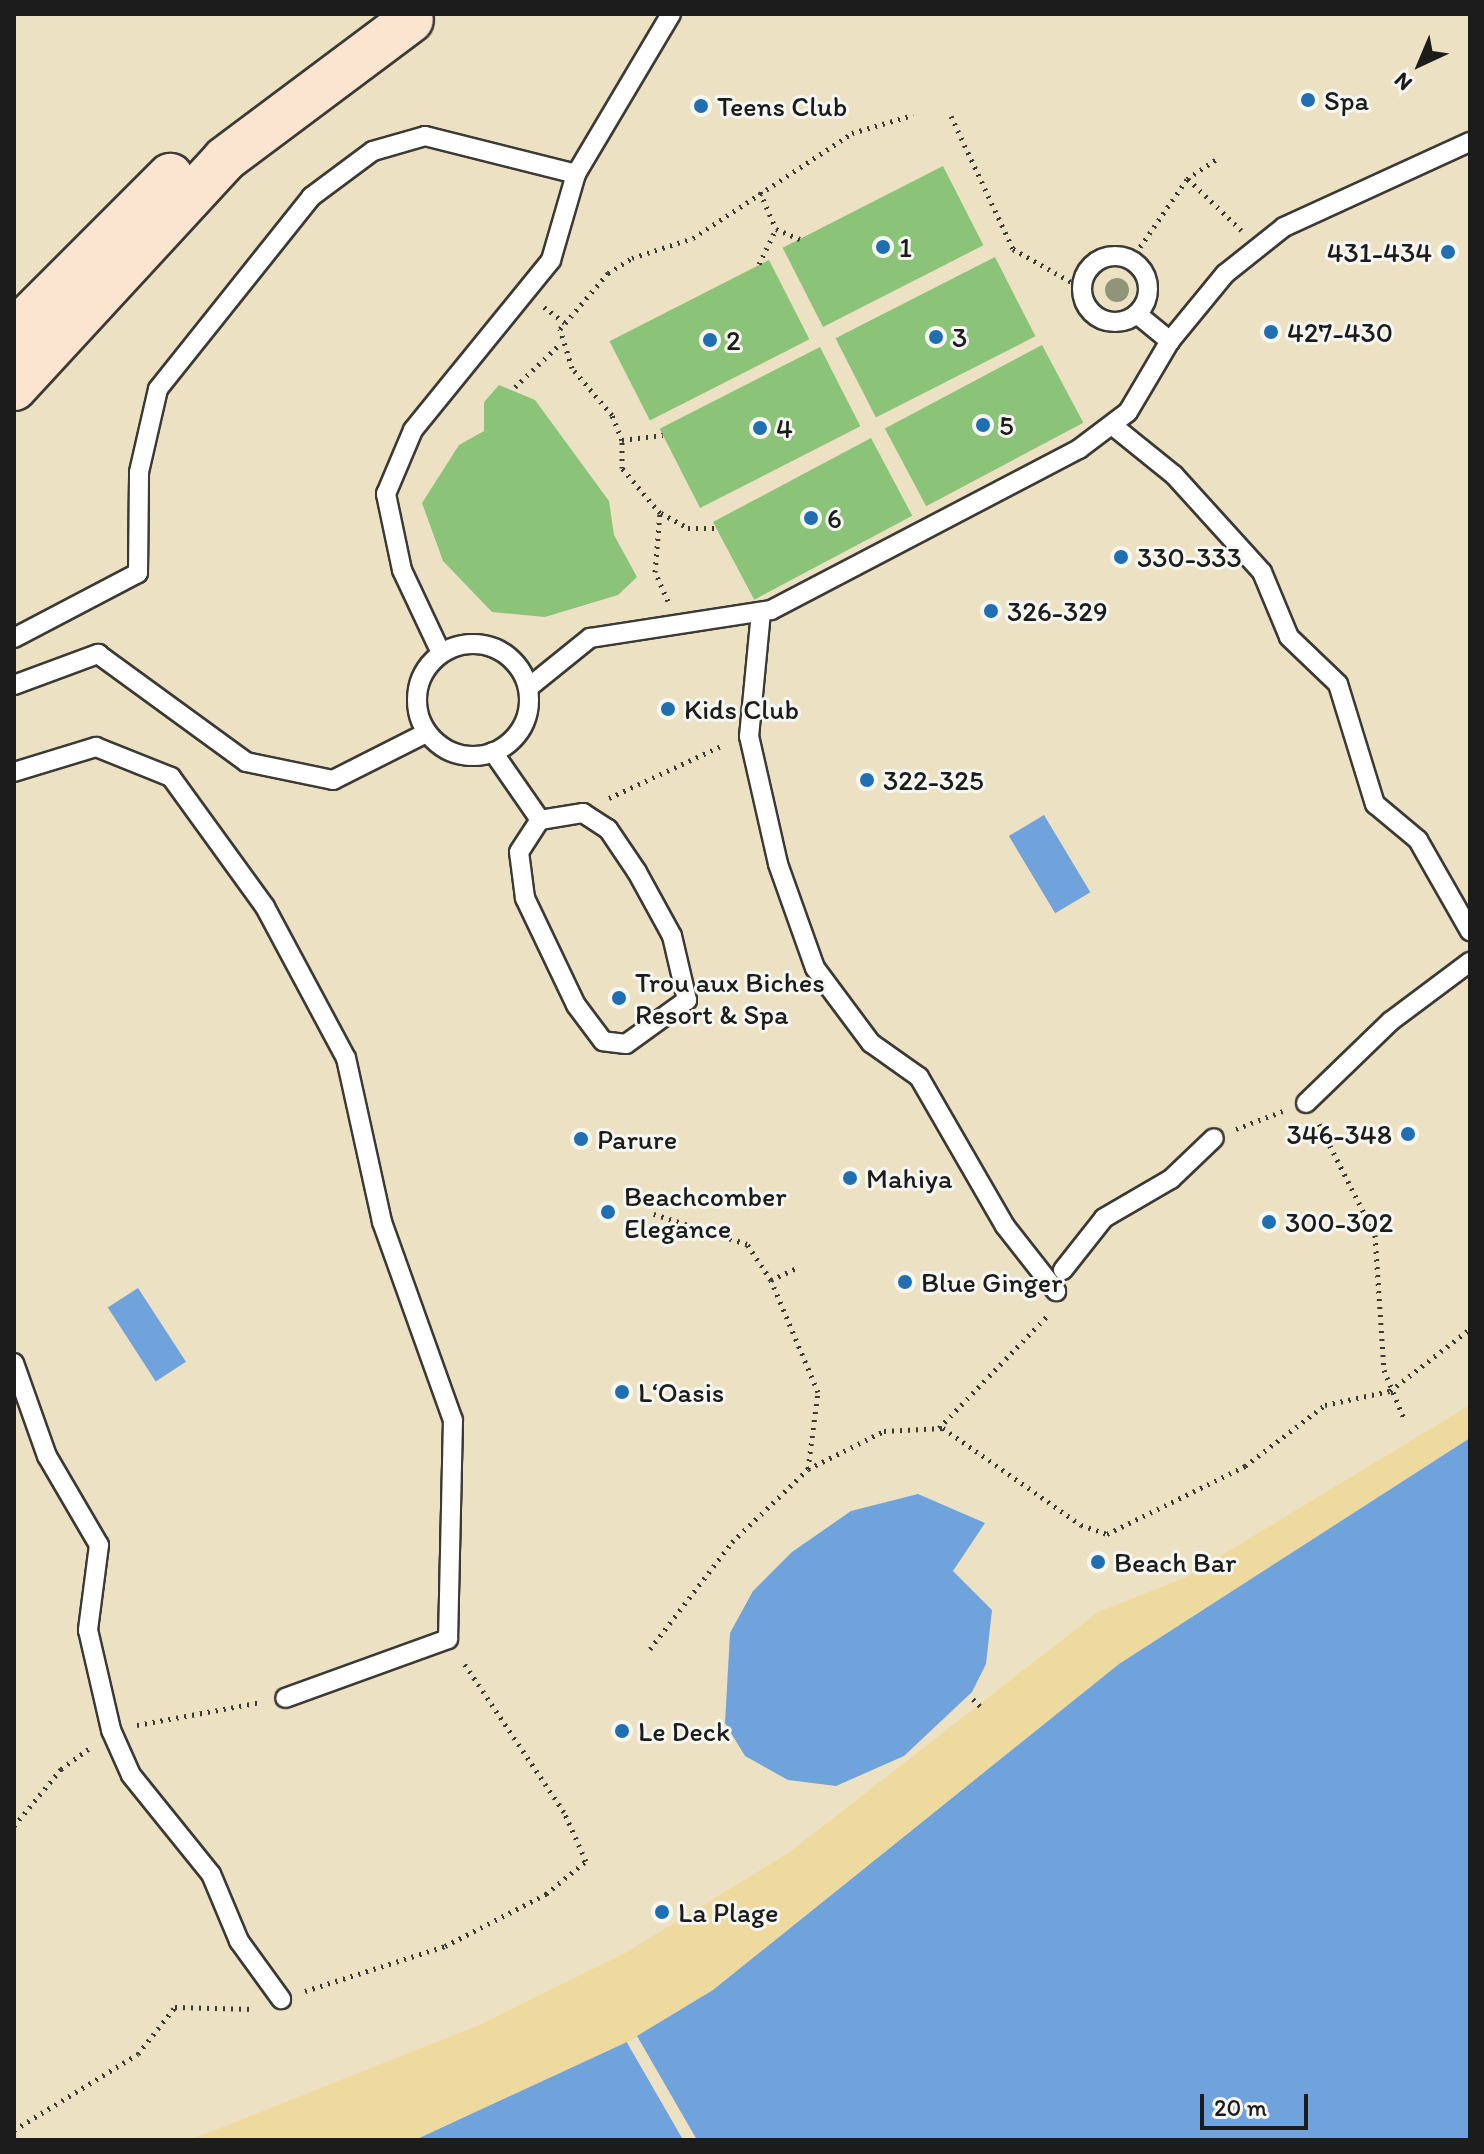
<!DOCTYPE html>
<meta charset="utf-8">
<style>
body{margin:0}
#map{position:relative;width:1484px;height:2154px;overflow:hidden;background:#ede1c3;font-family:Itim,sans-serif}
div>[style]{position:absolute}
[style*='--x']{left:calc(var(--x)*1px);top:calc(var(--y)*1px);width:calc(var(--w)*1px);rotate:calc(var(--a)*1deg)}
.green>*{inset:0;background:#8bc478;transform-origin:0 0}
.sand>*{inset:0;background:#eeda9e}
.water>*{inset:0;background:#70a2db;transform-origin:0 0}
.pier>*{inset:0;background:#ede1c3;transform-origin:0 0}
.path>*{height:5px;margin-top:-2.5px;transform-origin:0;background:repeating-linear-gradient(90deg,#3b3a35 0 2px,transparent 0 8px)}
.roads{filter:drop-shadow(2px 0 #3b3a35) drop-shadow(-2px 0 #3b3a35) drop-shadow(0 2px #3b3a35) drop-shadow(0 -2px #3b3a35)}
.lane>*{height:18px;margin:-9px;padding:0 9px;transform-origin:9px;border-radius:9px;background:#fff}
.lane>.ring{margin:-9px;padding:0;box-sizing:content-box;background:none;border:18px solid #fff;border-radius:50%}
.secondary>*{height:44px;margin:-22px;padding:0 22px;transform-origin:22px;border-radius:22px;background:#fce5d0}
.trees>*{width:24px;height:24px;margin:-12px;border-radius:50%;background:#909579}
.dots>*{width:22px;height:22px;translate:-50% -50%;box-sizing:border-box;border:4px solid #f6f6f2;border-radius:50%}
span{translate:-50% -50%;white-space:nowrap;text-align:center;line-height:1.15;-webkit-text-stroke:6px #f6f6f2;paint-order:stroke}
.poi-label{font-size:28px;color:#1c1c1c}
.left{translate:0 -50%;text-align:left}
.right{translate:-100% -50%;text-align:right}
.frame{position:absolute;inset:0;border:16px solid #1c1c1c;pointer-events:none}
.north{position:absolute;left:1380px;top:24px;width:80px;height:80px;-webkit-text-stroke:6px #f6f6f2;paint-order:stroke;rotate:224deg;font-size:22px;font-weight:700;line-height:32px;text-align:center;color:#1c1c1c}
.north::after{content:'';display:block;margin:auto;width:28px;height:36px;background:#1c1c1c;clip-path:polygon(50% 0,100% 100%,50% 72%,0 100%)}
.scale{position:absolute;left:1200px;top:2094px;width:108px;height:36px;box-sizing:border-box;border:4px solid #1c1c1c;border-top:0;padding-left:10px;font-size:24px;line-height:28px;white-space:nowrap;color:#1c1c1c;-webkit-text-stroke:6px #f6f6f2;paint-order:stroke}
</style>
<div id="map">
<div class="green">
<i style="left:943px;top:166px;width:89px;height:180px;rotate:63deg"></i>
<i style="left:995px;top:257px;width:89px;height:179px;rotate:63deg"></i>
<i style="left:769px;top:260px;width:89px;height:179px;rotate:63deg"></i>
<i style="left:1042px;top:345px;width:88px;height:178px;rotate:62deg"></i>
<i style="left:820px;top:347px;width:89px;height:180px;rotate:63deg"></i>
<i style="clip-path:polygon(499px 385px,535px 400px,609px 501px,614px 535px,637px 577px,618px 595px,545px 617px,492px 612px,443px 561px,422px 503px,459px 445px,484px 431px,484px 402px)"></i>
<i style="left:871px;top:438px;width:88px;height:179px;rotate:62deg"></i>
</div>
<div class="sand">
<i style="clip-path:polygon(1470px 1405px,1470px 1438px,1119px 1664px,713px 1990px,627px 2042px,415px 2140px,190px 2140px,484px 2023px,625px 1953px,790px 1852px,1098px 1612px,1184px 1578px)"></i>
</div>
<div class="water">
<i style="left:1044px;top:815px;width:90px;height:41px;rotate:59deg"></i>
<i style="left:138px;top:1288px;width:88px;height:36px;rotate:57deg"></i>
<i style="clip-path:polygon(1470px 1438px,1470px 2140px,415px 2140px,627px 2042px,713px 1990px,1119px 1664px)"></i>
<i style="clip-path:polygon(918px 1494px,985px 1523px,953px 1571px,992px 1610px,986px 1664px,972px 1692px,904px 1756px,836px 1786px,788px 1780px,745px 1756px,725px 1723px,730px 1633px,753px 1591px,792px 1552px,851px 1511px)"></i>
</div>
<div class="pier">
<i style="left:637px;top:2036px;width:120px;height:12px;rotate:60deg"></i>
</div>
<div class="path">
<i style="--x:951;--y:116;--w:147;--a:65"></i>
<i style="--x:1013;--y:249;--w:79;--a:29.5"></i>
<i style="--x:1188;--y:179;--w:74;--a:43.9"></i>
<i style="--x:760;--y:192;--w:40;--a:66.6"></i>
<i style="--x:776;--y:229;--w:26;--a:23"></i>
<i style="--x:1131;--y:260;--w:98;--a:-55.3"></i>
<i style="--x:1187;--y:179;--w:36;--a:-34"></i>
<i style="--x:759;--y:264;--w:39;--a:-64"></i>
<i style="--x:544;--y:307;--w:26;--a:37"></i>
<i style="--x:515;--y:387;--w:62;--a:-43.7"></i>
<i style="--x:622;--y:440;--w:41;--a:-7"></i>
<i style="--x:661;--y:513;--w:31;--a:29"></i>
<i style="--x:688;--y:528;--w:27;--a:0"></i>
<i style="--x:668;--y:601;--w:32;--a:-114"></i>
<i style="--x:655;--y:572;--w:59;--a:-85.2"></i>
<i style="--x:660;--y:513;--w:59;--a:-130.2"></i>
<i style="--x:622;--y:468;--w:28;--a:-90"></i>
<i style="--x:622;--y:440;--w:27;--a:-112"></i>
<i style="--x:612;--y:415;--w:62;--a:-130.4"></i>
<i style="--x:572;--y:368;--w:41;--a:-107.1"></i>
<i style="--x:560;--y:329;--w:74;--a:-49.4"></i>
<i style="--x:608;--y:273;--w:28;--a:-32"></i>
<i style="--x:632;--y:258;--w:64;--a:-18.2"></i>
<i style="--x:693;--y:238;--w:191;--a:-33.4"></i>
<i style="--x:852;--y:133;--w:64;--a:-16.4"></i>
<i style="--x:609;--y:798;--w:126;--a:-24.9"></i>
<i style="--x:1319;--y:1124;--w:124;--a:63.2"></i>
<i style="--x:1375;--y:1235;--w:135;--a:86.2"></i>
<i style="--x:1384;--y:1370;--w:55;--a:67.6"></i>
<i style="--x:1236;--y:1129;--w:50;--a:-21"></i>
<i style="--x:771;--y:1280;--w:29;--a:-25"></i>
<i style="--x:939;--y:1428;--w:156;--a:-46"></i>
<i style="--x:808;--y:1469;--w:85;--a:-26.6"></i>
<i style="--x:884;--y:1431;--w:59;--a:-2.9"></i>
<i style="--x:943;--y:1428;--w:169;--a:35.1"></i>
<i style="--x:1081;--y:1525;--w:28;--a:19"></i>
<i style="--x:1107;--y:1534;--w:154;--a:-26.2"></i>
<i style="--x:1245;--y:1466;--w:101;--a:-37.3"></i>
<i style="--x:1325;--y:1405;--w:66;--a:-12.2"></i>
<i style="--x:1390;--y:1391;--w:101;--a:-37.8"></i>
<i style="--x:650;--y:1649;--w:135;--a:-52.5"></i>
<i style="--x:732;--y:1542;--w:105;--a:-43.8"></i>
<i style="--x:808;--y:1469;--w:78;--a:-82.6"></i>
<i style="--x:818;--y:1392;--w:121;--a:-112.8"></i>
<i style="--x:771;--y:1280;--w:43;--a:-123.7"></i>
<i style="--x:747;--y:1244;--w:98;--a:-162.1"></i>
<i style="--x:973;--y:1699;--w:14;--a:45"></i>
<i style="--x:137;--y:1725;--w:126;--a:-10.5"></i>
<i style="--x:14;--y:1826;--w:74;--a:-50.5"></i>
<i style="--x:61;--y:1769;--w:36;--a:-36"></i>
<i style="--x:305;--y:1991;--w:147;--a:-17.8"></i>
<i style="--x:445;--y:1946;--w:114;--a:-27.2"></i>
<i style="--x:546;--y:1894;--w:52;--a:-39.5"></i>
<i style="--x:586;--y:1861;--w:54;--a:-114.2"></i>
<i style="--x:564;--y:1812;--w:183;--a:-123.9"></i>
<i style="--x:14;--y:2130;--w:145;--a:-31.5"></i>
<i style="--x:138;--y:2054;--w:60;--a:-51.8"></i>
<i style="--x:175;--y:2007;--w:79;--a:1.5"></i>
</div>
<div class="roads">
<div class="lane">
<i class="ring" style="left:1082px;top:256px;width:48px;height:48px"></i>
<i style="--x:1137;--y:314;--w:43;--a:39.3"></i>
<i style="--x:1112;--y:425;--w:80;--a:38.9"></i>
<i style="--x:1174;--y:475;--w:131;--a:47.8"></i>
<i style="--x:1262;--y:572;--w:70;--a:67.4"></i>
<i style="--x:1289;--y:637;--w:68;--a:43.8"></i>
<i style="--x:1338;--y:684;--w:126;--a:72.9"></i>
<i style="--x:1375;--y:804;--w:56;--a:39.9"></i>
<i style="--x:1418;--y:840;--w:105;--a:60.3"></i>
<i style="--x:761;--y:612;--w:125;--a:95.5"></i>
<i style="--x:749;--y:736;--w:131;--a:77.2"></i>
<i style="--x:778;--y:864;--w:110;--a:70.4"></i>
<i style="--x:815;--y:968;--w:94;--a:53.3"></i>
<i style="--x:871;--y:1043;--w:59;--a:35.3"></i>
<i style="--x:919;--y:1077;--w:172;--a:60"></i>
<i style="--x:1005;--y:1226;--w:83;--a:51.9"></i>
<i style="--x:14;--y:638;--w:140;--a:-27.7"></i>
<i style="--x:138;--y:573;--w:101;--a:-89.4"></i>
<i style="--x:139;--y:472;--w:85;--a:-77.1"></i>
<i style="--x:158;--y:389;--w:246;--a:-51.4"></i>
<i style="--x:311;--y:197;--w:77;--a:-36.6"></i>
<i style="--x:373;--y:151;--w:54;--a:-16.1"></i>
<i style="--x:425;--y:136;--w:156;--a:14.1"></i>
<i class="ring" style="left:417px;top:644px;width:94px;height:94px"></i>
<i style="--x:441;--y:653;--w:92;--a:-115.2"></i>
<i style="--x:402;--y:570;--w:78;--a:-101.9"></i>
<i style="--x:386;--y:494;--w:69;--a:-67.1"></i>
<i style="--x:413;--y:430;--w:219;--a:-50.9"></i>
<i style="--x:551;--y:260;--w:90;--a:-73.8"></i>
<i style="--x:576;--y:174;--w:186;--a:-59.3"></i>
<i style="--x:14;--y:685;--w:90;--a:-20.3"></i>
<i style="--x:98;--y:654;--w:183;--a:36.1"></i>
<i style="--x:246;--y:762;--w:89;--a:11.7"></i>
<i style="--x:333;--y:780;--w:104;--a:-26.8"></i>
<i style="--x:528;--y:688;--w:80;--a:-38.9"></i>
<i style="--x:590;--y:638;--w:183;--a:-8.8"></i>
<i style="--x:771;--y:610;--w:348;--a:-27.6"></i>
<i style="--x:1079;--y:449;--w:61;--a:-37.1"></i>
<i style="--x:1128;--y:412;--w:82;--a:-59.4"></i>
<i style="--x:1170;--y:341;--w:87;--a:-50.6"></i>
<i style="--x:1225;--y:274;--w:75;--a:-38.5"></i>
<i style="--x:1284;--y:227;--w:205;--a:-24.6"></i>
<i style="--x:493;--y:752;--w:83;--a:55.3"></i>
<i style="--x:14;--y:772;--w:86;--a:-17"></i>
<i style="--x:96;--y:747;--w:81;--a:21.8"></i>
<i style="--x:171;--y:777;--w:160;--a:54.1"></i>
<i style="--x:265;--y:907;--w:171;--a:61.8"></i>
<i style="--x:346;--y:1058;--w:168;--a:77.6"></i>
<i style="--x:382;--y:1222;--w:210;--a:70.3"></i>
<i style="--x:453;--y:1420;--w:219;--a:91.3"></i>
<i style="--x:448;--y:1639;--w:173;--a:160.1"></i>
<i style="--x:583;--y:813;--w:30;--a:33"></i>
<i style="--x:608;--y:829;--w:52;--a:56"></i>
<i style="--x:637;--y:872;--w:73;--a:61.3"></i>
<i style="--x:672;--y:936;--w:66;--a:76.8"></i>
<i style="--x:687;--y:1000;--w:75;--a:144.2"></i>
<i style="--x:626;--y:1044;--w:23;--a:-173"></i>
<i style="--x:603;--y:1041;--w:45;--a:-126.9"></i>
<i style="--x:576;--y:1005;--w:119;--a:-115.5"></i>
<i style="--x:525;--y:898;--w:46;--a:-97.4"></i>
<i style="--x:519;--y:852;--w:38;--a:-57"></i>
<i style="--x:540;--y:820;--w:44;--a:-9.2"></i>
<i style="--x:1306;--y:1103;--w:118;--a:-44"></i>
<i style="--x:1391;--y:1021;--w:99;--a:-36.8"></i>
<i style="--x:1063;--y:1270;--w:66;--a:-51.7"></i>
<i style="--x:1104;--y:1218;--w:78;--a:-30.2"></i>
<i style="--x:1171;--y:1179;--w:59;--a:-43.6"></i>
<i style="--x:14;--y:1363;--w:99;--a:70.5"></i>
<i style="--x:47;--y:1456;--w:103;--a:59.7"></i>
<i style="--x:99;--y:1545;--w:86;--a:97.4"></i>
<i style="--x:88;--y:1630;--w:103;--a:77"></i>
<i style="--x:111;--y:1730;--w:49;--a:66"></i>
<i style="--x:131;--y:1775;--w:127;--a:51.1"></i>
<i style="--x:211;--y:1874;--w:73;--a:67.3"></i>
<i style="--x:239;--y:1941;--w:72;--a:54.1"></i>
</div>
<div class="secondary">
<i style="--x:14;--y:332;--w:221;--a:-45"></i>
<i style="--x:14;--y:388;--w:311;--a:-47.3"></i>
<i style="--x:225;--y:159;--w:232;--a:-36.8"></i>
</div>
</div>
<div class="trees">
<i style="left:1117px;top:290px"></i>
</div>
<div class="dots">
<i style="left:1308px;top:100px;background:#1f6fb2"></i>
<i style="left:701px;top:106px;background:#1f6fb2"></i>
<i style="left:883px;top:247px;background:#1f6fb2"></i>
<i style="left:1448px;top:252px;background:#1f6fb2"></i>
<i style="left:1271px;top:332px;background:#1f6fb2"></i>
<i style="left:936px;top:337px;background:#1f6fb2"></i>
<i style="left:710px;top:340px;background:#1f6fb2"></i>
<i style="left:983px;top:425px;background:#1f6fb2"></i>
<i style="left:760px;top:428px;background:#1f6fb2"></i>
<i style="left:811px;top:518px;background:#1f6fb2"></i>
<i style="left:1121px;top:557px;background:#1f6fb2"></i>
<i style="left:991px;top:611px;background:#1f6fb2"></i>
<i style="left:668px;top:709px;background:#1f6fb2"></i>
<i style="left:867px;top:780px;background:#1f6fb2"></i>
<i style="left:619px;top:998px;background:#1f6fb2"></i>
<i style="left:1408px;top:1134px;background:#1f6fb2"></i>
<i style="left:581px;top:1139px;background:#1f6fb2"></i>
<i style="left:850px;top:1178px;background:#1f6fb2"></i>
<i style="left:608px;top:1212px;background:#1f6fb2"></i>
<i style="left:1269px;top:1222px;background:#1f6fb2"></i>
<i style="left:905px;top:1282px;background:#1f6fb2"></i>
<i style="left:622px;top:1392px;background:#1f6fb2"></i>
<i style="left:1098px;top:1562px;background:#1f6fb2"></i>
<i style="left:622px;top:1731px;background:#1f6fb2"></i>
<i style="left:662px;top:1912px;background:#1f6fb2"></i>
</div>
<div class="poi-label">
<span class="left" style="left:1324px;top:100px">Spa</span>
<span class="left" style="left:717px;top:106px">Teens Club</span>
<span class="left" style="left:899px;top:247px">1</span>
<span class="right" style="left:1432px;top:252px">431-434</span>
<span class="left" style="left:1287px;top:332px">427-430</span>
<span class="left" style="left:952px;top:337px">3</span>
<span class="left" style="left:726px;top:340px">2</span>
<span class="left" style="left:999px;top:425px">5</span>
<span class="left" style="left:776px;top:428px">4</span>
<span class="left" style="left:827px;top:518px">6</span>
<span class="left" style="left:1137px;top:557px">330-333</span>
<span class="left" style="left:1007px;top:611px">326-329</span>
<span class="left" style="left:684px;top:709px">Kids Club</span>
<span class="left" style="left:883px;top:780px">322-325</span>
<span class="left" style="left:635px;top:998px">Trou aux Biches<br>Resort &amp; Spa</span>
<span class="right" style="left:1392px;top:1134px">346-348</span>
<span class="left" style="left:597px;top:1139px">Parure</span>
<span class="left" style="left:866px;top:1178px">Mahiya</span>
<span class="left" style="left:624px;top:1212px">Beachcomber<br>Elegance</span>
<span class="left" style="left:1285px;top:1222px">300-302</span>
<span class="left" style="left:921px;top:1282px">Blue Ginger</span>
<span class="left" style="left:638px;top:1392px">L‘Oasis</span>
<span class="left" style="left:1114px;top:1562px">Beach Bar</span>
<span class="left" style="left:638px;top:1731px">Le Deck</span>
<span class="left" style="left:678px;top:1912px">La Plage</span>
</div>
<div class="frame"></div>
<div class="north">N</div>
<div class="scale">20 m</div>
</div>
